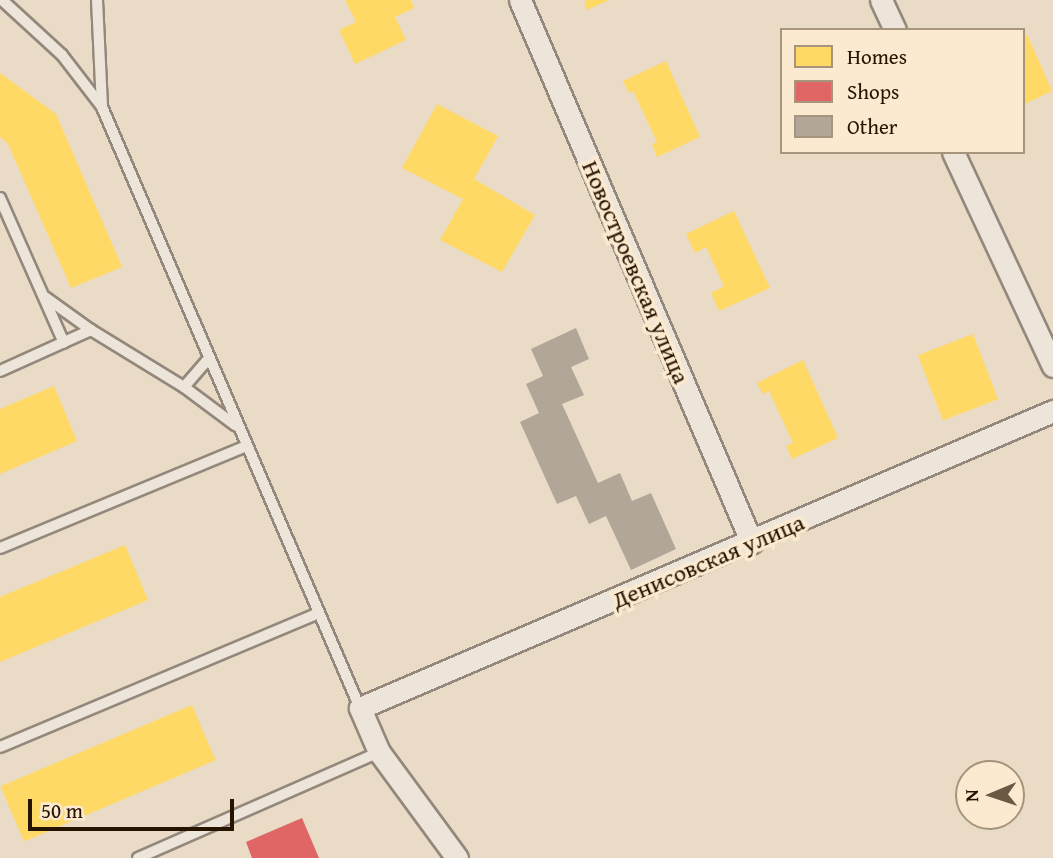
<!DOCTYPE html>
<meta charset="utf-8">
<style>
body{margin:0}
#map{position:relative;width:1053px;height:858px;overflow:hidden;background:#eadbc6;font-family:"Gentium Book Plus",serif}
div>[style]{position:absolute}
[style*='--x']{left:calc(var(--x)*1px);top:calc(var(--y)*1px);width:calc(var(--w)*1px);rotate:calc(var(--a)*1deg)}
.homes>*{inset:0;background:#ffd966;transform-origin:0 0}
.shops>*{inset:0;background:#e06666}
.building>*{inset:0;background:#b1a697}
.roads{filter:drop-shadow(2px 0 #93887b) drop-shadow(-2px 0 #93887b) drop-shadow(0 2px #93887b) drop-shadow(0 -2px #93887b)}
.lane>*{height:10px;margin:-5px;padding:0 5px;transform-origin:5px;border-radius:5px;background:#ede5da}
.street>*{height:21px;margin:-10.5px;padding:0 10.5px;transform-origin:10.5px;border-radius:10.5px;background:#ede5da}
span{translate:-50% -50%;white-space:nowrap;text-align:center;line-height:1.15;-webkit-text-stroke:7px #fbead0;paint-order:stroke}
.street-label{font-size:24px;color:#261300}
.legend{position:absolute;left:780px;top:28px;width:245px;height:126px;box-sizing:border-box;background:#fbead0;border:2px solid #a6947d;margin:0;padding:9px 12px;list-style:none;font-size:21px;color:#261300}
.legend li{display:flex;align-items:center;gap:14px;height:35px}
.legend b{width:35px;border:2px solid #a6947d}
.north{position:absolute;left:955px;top:760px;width:70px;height:70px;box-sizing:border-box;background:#fbead0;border:2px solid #a6947d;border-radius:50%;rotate:268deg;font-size:19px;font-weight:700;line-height:28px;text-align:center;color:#261300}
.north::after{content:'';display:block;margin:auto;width:24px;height:32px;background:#6b5945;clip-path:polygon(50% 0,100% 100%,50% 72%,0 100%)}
.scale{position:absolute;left:28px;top:799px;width:206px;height:32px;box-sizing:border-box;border:4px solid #261300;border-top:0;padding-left:9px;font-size:21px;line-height:24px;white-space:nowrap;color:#261300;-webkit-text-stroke:5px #fbead0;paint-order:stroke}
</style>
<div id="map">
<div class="homes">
<i style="clip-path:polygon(345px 0,411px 0,414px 8px,395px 17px,406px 40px,355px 64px,339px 30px,356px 22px)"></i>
<i style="clip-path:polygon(588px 0,609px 0,587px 10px,584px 2px)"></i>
<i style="clip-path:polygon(1027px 34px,1052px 91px,1023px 105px,1023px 36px)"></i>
<i style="clip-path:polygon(666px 61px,700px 137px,657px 157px,652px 144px,657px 142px,633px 91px,629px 93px,623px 81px)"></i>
<i style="clip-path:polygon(0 73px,56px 114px,122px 267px,71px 288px,8px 144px,0 137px)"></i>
<i style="clip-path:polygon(437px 104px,498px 136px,474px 179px,535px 215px,502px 272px,440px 240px,463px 199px,402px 168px)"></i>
<i style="clip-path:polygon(734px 211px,770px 288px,719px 311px,711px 293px,724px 286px,706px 247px,695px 253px,686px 234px)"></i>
<i style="left:973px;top:334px;width:70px;height:59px;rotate:69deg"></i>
<i style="clip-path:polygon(803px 360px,838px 438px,792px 459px,786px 446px,793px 443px,769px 391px,763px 394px,757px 383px)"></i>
<i style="clip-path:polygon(54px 386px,77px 441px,0 474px,0 409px)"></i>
<i style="clip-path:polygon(125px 545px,148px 600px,0 662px,0 597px)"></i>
<i style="left:192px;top:705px;width:60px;height:208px;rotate:67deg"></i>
</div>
<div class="shops">
<i style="clip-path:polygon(302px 818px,319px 858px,252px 858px,246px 842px)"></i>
</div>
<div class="building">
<i style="clip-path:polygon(576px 328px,589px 359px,571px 367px,584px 395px,562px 404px,598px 483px,620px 473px,632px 501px,651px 493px,676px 549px,631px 570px,606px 516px,589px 524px,576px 496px,557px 504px,520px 422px,539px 413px,526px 384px,543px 376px,531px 349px)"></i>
</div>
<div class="roads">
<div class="lane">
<i style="--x:2;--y:0;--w:81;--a:42.5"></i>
<i style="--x:62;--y:55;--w:66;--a:52.4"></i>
<i style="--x:97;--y:0;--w:107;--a:87.3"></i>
<i style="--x:102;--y:107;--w:654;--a:66.77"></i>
<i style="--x:0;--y:198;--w:158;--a:66.2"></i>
<i style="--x:45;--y:297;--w:57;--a:35.7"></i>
<i style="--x:0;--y:371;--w:100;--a:-24.3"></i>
<i style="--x:91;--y:330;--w:109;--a:31.5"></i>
<i style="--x:184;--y:387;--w:38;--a:-49"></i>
<i style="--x:184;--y:387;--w:64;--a:36.7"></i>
<i style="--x:0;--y:548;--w:264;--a:-22.5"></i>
<i style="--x:0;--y:747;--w:345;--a:-22.8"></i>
<i style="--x:138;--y:858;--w:263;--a:-23.7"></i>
</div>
<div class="street">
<i style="--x:520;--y:0;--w:590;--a:66.87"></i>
<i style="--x:881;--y:0;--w:33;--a:65"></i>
<i style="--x:953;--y:152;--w:236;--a:65"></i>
<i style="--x:457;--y:858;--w:132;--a:-126.3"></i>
<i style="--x:379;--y:752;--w:48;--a:-113.4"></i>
<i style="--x:360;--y:708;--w:754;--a:-23.2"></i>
</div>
</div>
<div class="street-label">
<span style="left:636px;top:272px;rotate:67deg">Новостроевская улица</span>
<span style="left:708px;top:561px;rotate:-23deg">Денисовская улица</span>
</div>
<ul class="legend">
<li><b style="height:19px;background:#ffd966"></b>Homes</li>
<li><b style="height:19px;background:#e06666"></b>Shops</li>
<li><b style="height:19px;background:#b1a697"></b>Other</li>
</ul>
<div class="north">N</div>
<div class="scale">50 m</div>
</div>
